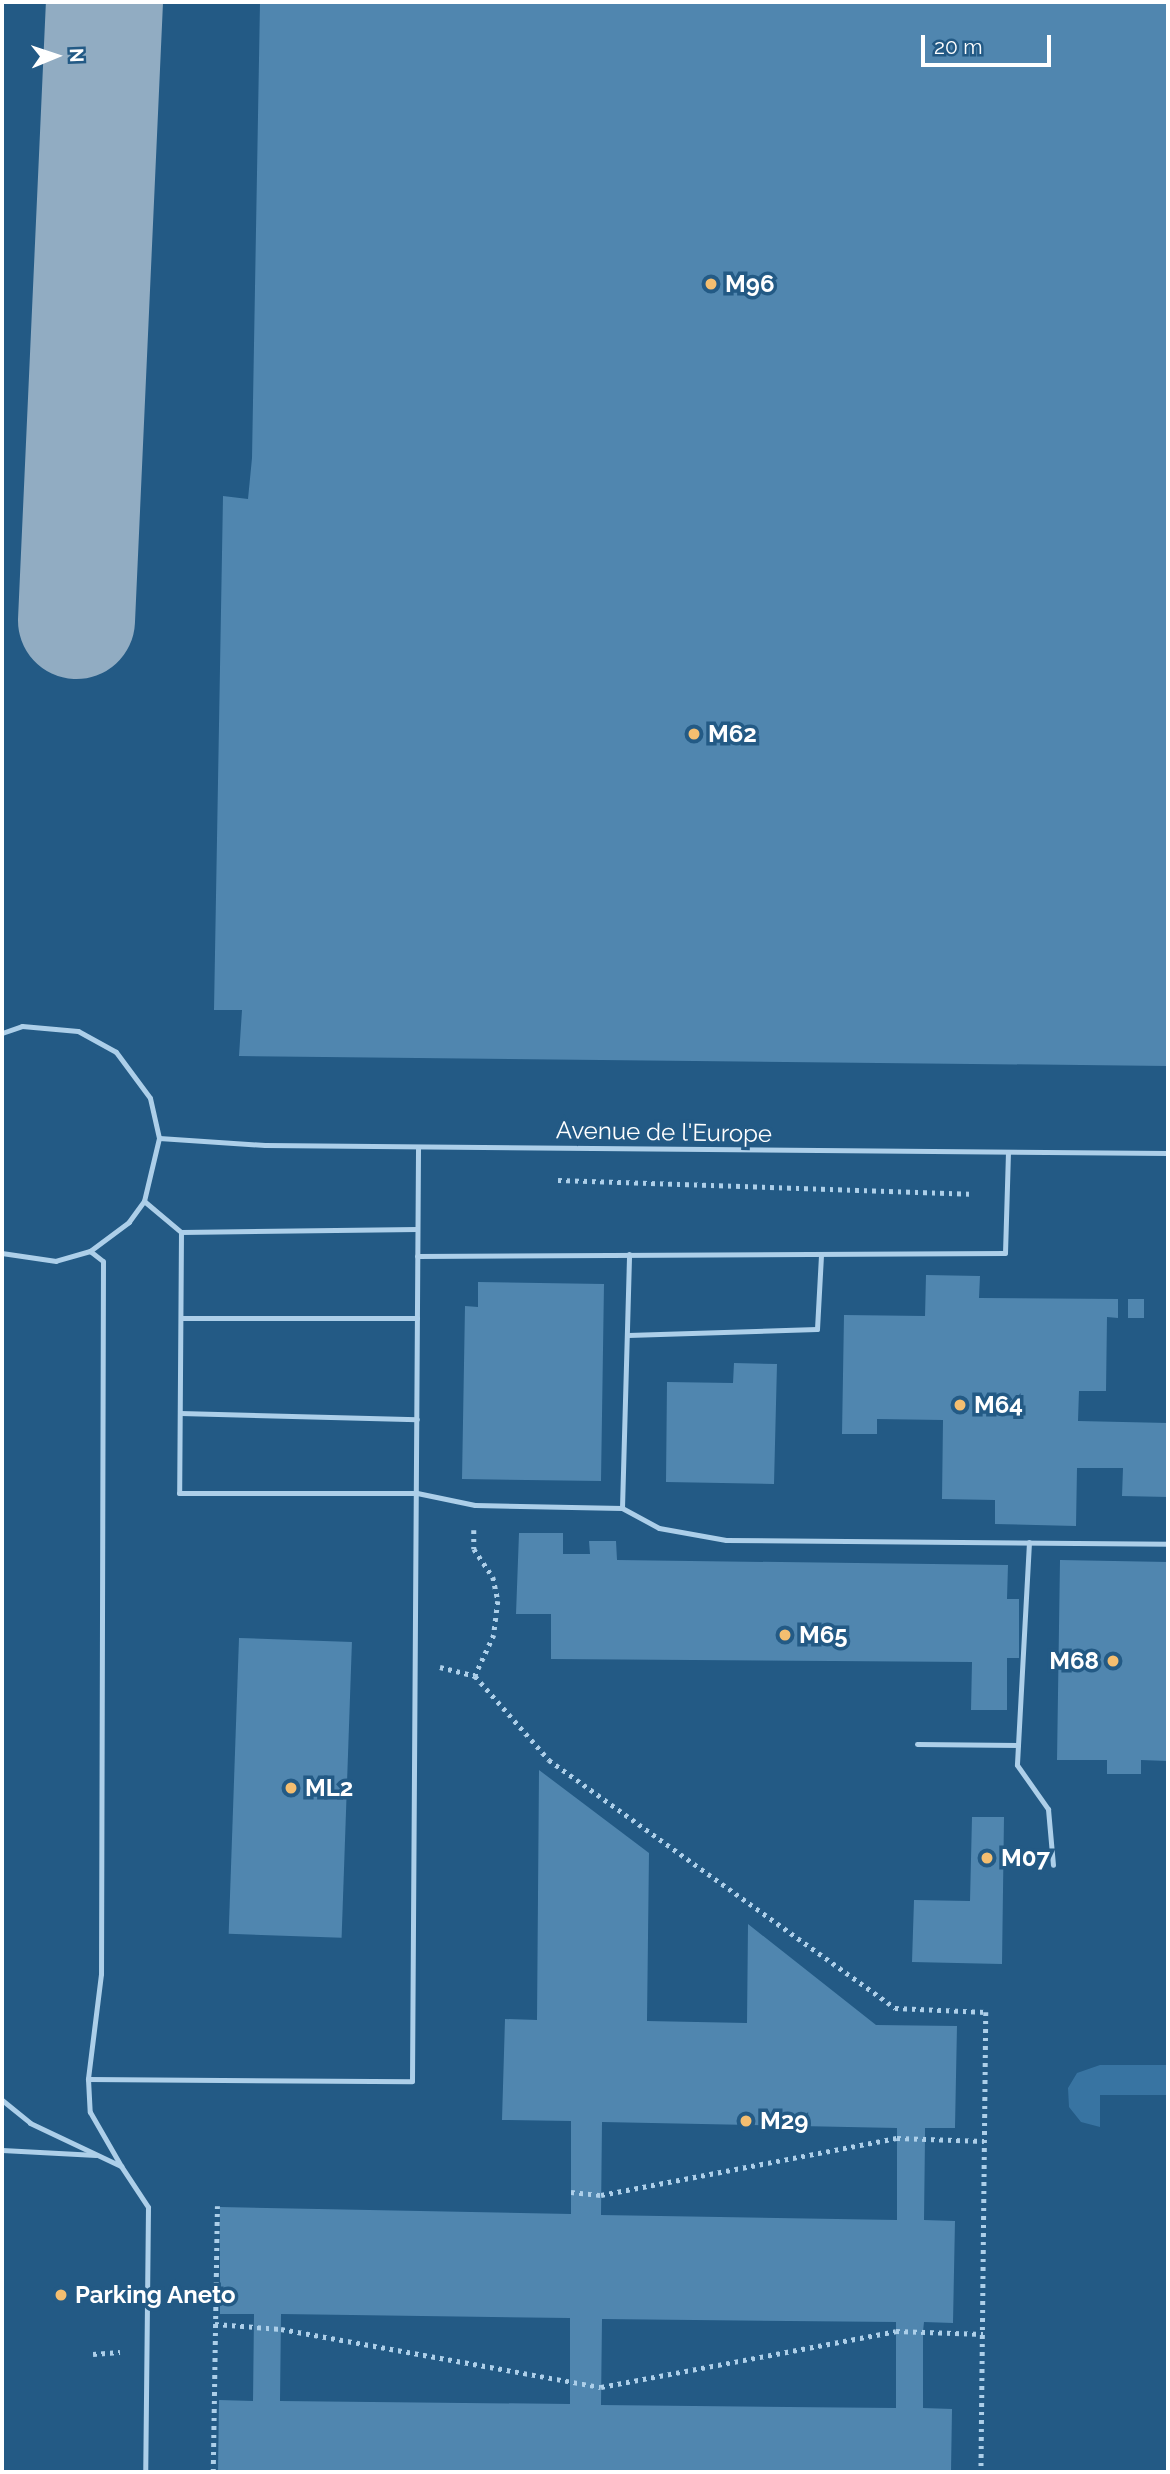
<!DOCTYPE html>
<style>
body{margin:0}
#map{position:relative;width:1170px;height:2474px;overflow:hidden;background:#235a85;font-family:Raleway,sans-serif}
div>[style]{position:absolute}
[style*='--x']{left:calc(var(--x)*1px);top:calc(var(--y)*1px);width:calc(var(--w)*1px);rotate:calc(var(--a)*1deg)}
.green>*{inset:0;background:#3874a2}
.taxiway>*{height:117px;margin:-58.5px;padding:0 58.5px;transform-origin:58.5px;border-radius:58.5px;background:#91acc2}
.building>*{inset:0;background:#5086af;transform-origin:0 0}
.path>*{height:4.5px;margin-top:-2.25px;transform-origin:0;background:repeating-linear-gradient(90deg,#adcfe9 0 3.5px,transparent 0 8.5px)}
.service>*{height:5px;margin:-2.5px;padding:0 2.5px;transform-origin:2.5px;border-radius:2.5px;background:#adcfe9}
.dots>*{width:19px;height:19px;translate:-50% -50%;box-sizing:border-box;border:4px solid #235a85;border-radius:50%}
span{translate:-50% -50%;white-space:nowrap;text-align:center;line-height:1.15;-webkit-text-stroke:7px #235a85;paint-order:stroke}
.poi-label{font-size:24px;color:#fff;font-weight:700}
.left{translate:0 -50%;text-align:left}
.right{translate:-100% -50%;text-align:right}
.street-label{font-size:24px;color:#fff}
.frame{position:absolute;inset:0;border:4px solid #fff;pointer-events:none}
.north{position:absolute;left:21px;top:21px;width:70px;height:70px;-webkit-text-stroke:5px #235a85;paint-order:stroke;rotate:88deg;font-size:19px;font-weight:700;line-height:28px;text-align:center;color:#fff}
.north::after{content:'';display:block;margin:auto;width:24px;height:32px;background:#fff;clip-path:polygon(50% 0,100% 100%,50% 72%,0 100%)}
.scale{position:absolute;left:921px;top:35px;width:130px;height:32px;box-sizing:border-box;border:4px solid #fff;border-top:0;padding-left:9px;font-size:21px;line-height:24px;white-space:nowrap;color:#fff;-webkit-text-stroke:5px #235a85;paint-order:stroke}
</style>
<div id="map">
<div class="green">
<i style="clip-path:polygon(1100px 2065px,1168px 2065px,1168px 2095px,1100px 2095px,1100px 2127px,1081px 2122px,1069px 2107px,1068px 2088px,1077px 2073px)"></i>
</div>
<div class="taxiway">
<i style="--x:76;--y:620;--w:619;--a:-87.41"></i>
</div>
<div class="building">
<i style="clip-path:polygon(260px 2px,1168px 2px,1168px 1066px,239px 1056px,242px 1010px,214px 1010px,223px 496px,248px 499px,252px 458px)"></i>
<i style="clip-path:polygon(926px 1275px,980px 1276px,979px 1298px,1118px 1299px,1118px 1318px,1107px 1317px,1106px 1391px,1079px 1391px,1078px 1421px,1168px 1423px,1168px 1497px,1122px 1496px,1123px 1468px,1077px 1468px,1076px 1526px,995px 1524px,995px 1500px,942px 1499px,943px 1420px,877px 1419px,877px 1434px,842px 1434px,844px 1315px,925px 1316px)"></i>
<i style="clip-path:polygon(478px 1282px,604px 1284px,601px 1481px,462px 1479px,465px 1306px,478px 1307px)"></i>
<i style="left:1128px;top:1299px;width:16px;height:19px"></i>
<i style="clip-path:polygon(734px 1363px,777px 1364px,774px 1484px,666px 1482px,667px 1382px,733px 1383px)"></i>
<i style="clip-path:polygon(519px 1533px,563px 1533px,563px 1554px,590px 1554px,589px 1541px,616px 1541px,617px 1560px,1008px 1565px,1007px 1599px,1019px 1599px,1019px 1658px,1007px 1658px,1007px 1710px,971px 1710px,972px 1662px,551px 1659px,551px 1614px,516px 1614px)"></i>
<i style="clip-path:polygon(1060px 1560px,1168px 1562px,1168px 1761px,1141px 1760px,1141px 1774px,1107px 1774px,1107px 1760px,1057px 1760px)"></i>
<i style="left:239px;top:1638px;width:113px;height:296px;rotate:2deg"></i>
<i style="clip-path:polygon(evenodd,539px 1770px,649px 1853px,647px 2021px,747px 2023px,748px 1924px,876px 2025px,957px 2026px,955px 2128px,925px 2128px,925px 2138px,924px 2220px,955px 2221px,953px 2323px,924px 2322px,923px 2332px,923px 2408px,952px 2409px,951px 2472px,218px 2472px,219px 2400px,253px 2401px,254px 2314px,220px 2314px,220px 2207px,571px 2214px,571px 2121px,502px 2120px,505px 2019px,537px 2020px,539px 1770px,602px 2122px,897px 2128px,897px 2220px,601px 2215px,602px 2122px,539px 1770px,281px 2314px,570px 2318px,570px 2404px,280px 2401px,281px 2314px,539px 1770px,602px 2319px,896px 2322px,896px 2408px,601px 2405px,602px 2319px)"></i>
<i style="clip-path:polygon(972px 1817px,1004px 1817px,1002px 1964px,912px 1962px,914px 1900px,970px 1901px)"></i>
</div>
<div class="path">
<i style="--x:558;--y:1180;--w:412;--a:1.9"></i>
<i style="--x:474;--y:1530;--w:19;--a:90"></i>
<i style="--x:474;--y:1549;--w:34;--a:56"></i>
<i style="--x:493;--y:1577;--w:25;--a:78"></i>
<i style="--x:498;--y:1601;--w:34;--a:97"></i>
<i style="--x:494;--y:1635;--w:45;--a:114.9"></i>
<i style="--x:475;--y:1676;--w:112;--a:48.6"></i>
<i style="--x:549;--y:1760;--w:426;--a:35.6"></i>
<i style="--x:895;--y:2008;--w:91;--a:2.5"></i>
<i style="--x:986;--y:2012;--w:460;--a:90.6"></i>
<i style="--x:440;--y:1667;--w:36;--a:14"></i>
<i style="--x:571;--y:2192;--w:30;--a:6"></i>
<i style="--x:601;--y:2195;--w:301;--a:-10.9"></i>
<i style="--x:897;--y:2138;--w:87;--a:2"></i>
<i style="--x:215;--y:2324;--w:66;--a:4.3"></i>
<i style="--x:281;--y:2329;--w:325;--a:10.3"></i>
<i style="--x:601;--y:2387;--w:300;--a:-10.7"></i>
<i style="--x:896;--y:2331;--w:87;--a:2"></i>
<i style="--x:93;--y:2354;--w:27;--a:-4"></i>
<i style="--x:213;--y:2472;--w:266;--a:-89.1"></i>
</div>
<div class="service">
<i style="--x:2;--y:1033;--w:21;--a:-19"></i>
<i style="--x:22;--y:1026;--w:56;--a:5.1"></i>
<i style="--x:78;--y:1031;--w:43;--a:28.9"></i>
<i style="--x:116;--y:1052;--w:57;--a:53.5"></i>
<i style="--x:150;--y:1098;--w:41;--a:77.3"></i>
<i style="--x:159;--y:1138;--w:65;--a:103.4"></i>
<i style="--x:144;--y:1201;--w:26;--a:126"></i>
<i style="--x:129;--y:1222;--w:49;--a:143.4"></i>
<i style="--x:90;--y:1251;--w:35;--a:164"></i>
<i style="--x:56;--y:1261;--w:55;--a:-171.6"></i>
<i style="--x:159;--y:1138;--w:106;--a:3.8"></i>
<i style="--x:265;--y:1145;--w:903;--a:0.51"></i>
<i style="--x:144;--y:1201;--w:48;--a:40"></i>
<i style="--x:181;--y:1232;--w:261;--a:90.4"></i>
<i style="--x:179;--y:1493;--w:238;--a:0"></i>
<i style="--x:417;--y:1493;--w:59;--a:11.7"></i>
<i style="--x:475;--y:1505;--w:147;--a:1.2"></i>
<i style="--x:622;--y:1508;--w:42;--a:28.4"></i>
<i style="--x:659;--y:1528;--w:68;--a:10.2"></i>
<i style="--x:726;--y:1540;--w:442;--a:0.5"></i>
<i style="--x:181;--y:1232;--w:236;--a:-0.7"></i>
<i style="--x:90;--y:1251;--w:16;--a:38"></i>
<i style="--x:103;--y:1261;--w:713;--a:90.16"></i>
<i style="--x:101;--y:1974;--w:106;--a:97.1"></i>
<i style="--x:88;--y:2079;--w:33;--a:87"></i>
<i style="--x:90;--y:2112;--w:62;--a:60.1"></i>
<i style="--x:417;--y:1256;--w:588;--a:-0.29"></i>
<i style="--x:1005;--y:1253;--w:101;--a:-88.3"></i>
<i style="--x:181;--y:1318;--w:236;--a:0"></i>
<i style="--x:628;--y:1335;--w:189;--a:-1.8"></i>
<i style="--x:817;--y:1329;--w:75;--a:-86.9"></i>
<i style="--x:180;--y:1413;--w:237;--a:1.5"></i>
<i style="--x:622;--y:1508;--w:254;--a:-88.4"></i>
<i style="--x:1029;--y:1542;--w:223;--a:93.1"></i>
<i style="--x:1017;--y:1765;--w:54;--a:54.8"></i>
<i style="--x:1048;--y:1809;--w:56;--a:84.9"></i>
<i style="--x:917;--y:1744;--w:101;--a:0.6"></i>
<i style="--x:88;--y:2079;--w:324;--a:0.4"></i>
<i style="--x:412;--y:2081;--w:934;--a:-89.63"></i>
<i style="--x:2;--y:2100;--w:36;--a:39"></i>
<i style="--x:30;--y:2123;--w:101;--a:25.3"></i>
<i style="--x:121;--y:2166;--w:49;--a:56.6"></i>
<i style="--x:148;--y:2207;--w:265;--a:90.6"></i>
<i style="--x:2;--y:2150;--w:94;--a:3"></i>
</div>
<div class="dots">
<i style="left:711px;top:284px;background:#f4be70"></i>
<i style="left:694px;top:734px;background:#f4be70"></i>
<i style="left:960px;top:1405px;background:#f4be70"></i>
<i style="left:785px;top:1635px;background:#f4be70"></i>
<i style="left:1113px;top:1661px;background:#f4be70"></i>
<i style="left:291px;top:1788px;background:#f4be70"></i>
<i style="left:987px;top:1858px;background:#f4be70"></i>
<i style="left:746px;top:2121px;background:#f4be70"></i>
<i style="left:61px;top:2295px;background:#f4be70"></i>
</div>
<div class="poi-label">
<span class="left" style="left:725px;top:284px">M96</span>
<span class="left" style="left:708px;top:734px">M62</span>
<span class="left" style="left:974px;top:1405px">M64</span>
<span class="left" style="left:799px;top:1635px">M65</span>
<span class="right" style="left:1099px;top:1661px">M68</span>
<span class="left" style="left:305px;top:1788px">ML2</span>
<span class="left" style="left:1001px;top:1858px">M07</span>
<span class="left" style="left:760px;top:2121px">M29</span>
<span class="left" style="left:75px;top:2295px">Parking Aneto</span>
</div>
<div class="street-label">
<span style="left:664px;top:1132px;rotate:1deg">Avenue de l'Europe</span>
</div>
<div class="frame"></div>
<div class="north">N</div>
<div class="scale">20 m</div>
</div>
